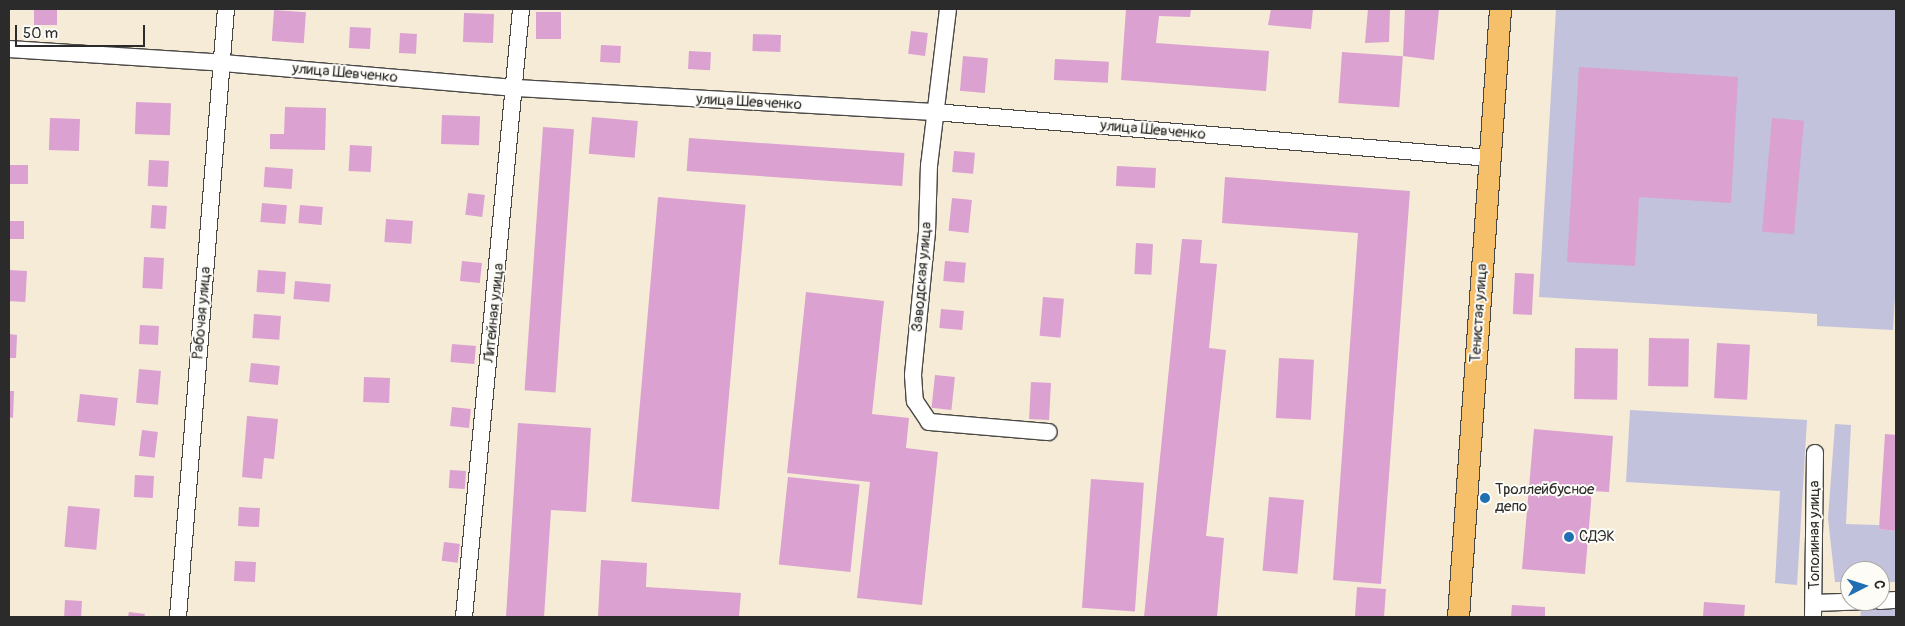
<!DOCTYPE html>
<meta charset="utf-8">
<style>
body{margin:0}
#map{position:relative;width:1905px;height:626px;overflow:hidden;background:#f6ebd6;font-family:Pangolin,sans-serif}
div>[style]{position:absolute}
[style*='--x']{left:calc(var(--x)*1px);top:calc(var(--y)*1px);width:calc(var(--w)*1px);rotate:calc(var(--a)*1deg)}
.industrial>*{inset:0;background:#c2c2dc;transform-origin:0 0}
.building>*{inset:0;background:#daa1d1;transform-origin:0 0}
.roads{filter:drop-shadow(1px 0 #494845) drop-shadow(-1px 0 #494845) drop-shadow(0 1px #494845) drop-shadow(0 -1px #494845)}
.minor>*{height:16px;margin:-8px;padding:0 8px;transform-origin:8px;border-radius:8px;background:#fff}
.major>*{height:21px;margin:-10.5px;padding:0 10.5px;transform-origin:10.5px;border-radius:10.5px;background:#f6c06b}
.dots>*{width:14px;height:14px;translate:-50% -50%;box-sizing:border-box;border:2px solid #fdfcf7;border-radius:50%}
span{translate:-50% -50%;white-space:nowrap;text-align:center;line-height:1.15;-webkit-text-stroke:4px #fdfcf7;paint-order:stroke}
.street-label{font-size:15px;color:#2b2b2b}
.poi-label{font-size:15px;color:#2b2b2b}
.left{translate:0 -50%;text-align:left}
.frame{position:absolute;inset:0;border:10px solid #2b2b2b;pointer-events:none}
.north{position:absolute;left:1840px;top:561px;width:50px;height:50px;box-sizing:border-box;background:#fdfcf7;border:1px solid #a9a8a5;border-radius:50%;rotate:85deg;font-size:14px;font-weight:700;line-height:20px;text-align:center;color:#2b2b2b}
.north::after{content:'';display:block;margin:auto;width:18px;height:22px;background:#1f6fb2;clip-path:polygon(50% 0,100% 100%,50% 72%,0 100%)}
.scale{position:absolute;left:15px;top:25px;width:130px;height:22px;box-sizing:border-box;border:2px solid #2b2b2b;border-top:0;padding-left:6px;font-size:15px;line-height:18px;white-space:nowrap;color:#2b2b2b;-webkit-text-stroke:4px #fdfcf7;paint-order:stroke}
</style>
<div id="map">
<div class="industrial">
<i style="clip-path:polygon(1556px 9px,1896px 9px,1896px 279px,1893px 330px,1817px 326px,1817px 314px,1539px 297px)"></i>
<i style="clip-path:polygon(1630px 410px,1807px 420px,1797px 585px,1775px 583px,1780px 491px,1626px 482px)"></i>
<i style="clip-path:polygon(1835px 424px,1851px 425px,1846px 524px,1879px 525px,1879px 529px,1896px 531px,1896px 582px,1880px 582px,1880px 571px,1850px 571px,1850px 582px,1835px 582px,1828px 518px)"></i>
<i style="left:1861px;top:603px;width:35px;height:14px;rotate:2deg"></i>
</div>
<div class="building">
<i style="left:34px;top:9px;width:23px;height:16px"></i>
<i style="clip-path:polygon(1126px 9px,1191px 9px,1190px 17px,1159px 16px,1156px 43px,1269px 51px,1266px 91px,1121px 80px)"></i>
<i style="clip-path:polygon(1271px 9px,1313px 9px,1311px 29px,1268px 25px)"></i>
<i style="clip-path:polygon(1368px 9px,1390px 9px,1389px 42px,1365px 43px)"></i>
<i style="clip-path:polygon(1405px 9px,1439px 9px,1434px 60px,1403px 56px)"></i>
<i style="left:274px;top:10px;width:32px;height:31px;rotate:4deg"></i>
<i style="left:536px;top:12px;width:25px;height:27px"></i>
<i style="left:464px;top:13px;width:30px;height:29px;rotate:2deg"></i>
<i style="left:350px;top:27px;width:21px;height:21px;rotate:3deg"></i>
<i style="left:911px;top:31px;width:17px;height:23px;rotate:7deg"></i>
<i style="left:400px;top:33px;width:17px;height:20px;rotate:3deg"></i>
<i style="left:753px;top:34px;width:28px;height:17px;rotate:2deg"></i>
<i style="left:601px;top:45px;width:20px;height:17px;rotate:3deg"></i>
<i style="left:689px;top:51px;width:22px;height:18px;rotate:3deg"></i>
<i style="left:1342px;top:52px;width:61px;height:51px;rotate:4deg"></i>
<i style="left:963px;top:56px;width:25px;height:35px;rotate:5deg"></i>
<i style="left:1055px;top:59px;width:54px;height:21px;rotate:3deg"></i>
<i style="clip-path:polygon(1579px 67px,1738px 77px,1731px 203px,1639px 197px,1635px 266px,1567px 262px)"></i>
<i style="left:136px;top:102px;width:35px;height:32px;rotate:2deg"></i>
<i style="clip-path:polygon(285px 107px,326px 108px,325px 150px,270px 149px,270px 134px,284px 134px)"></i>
<i style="left:442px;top:115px;width:38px;height:29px;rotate:2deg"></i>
<i style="left:592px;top:117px;width:46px;height:37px;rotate:5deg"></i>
<i style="left:50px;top:118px;width:30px;height:32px;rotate:2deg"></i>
<i style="left:1772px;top:118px;width:32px;height:114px;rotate:5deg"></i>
<i style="left:543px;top:127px;width:31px;height:264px;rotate:4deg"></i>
<i style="left:689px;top:138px;width:216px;height:33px;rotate:4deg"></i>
<i style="left:350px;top:145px;width:22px;height:26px;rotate:3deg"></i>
<i style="left:954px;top:151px;width:21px;height:21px;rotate:5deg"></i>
<i style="left:149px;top:160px;width:20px;height:26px;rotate:3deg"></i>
<i style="left:9px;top:165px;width:19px;height:19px"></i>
<i style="left:1117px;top:166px;width:39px;height:20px;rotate:3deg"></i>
<i style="left:265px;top:167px;width:28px;height:20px;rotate:4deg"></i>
<i style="clip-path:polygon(1225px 177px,1410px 191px,1381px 584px,1333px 580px,1358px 233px,1222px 223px)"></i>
<i style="left:468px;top:193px;width:17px;height:22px;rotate:7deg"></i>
<i style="left:658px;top:197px;width:88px;height:306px;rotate:5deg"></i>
<i style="left:952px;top:198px;width:20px;height:33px;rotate:6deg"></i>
<i style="left:262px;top:203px;width:25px;height:19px;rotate:5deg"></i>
<i style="left:152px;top:205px;width:15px;height:23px;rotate:4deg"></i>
<i style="left:300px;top:205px;width:23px;height:18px;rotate:5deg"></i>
<i style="left:386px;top:219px;width:27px;height:23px;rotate:4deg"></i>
<i style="left:9px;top:221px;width:15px;height:18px"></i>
<i style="clip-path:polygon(1182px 239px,1202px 240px,1200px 263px,1217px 264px,1209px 348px,1226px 350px,1206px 536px,1224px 538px,1217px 617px,1144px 617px)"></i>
<i style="left:1136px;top:243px;width:17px;height:31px;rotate:3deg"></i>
<i style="left:144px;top:257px;width:20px;height:31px;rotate:3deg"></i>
<i style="left:462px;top:261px;width:20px;height:20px;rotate:6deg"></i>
<i style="left:945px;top:261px;width:21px;height:20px;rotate:5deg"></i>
<i style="left:9px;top:270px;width:18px;height:31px;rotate:3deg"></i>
<i style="left:258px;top:270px;width:28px;height:22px;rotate:4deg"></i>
<i style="left:1515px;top:273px;width:19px;height:41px;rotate:3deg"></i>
<i style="left:295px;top:281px;width:36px;height:18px;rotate:5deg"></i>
<i style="clip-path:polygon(806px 292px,884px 301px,872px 414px,909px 418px,906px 448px,938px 452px,922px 605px,857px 598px,870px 482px,787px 473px)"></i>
<i style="left:1043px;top:297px;width:21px;height:39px;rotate:5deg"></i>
<i style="left:941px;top:309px;width:23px;height:19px;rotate:5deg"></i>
<i style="left:254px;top:314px;width:27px;height:24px;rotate:4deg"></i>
<i style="left:140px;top:325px;width:19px;height:19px;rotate:3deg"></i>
<i style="clip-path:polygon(9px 334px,17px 335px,16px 358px,9px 358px)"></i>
<i style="left:1649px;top:338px;width:40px;height:48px;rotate:1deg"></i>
<i style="left:1717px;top:343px;width:33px;height:55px;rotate:3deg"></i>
<i style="left:452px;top:344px;width:24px;height:18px;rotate:5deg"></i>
<i style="left:1575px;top:348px;width:43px;height:51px;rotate:1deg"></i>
<i style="left:1279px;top:358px;width:35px;height:60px;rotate:3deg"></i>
<i style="left:251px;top:363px;width:29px;height:19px;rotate:6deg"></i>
<i style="left:139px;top:369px;width:22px;height:34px;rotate:5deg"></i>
<i style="left:935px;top:375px;width:20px;height:33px;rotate:6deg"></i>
<i style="left:364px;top:377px;width:26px;height:25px;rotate:2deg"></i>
<i style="left:1031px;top:382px;width:20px;height:37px;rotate:3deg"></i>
<i style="clip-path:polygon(9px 391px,14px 391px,13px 418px,9px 417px)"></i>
<i style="left:80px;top:394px;width:38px;height:28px;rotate:6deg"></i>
<i style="left:452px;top:407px;width:19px;height:19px;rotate:6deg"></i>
<i style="clip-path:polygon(247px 416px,278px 419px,274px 459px,264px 458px,262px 479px,242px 477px)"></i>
<i style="clip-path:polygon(518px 423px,591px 428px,586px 512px,551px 510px,544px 617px,506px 617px)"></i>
<i style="clip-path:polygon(1534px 429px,1613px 436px,1609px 492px,1592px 491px,1585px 574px,1522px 569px)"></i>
<i style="left:142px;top:430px;width:16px;height:26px;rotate:7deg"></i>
<i style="clip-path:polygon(1885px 434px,1896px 435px,1896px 531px,1879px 529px)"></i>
<i style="left:450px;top:470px;width:16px;height:18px;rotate:4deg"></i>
<i style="left:135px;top:475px;width:19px;height:22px;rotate:3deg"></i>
<i style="left:788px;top:477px;width:72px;height:88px;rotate:6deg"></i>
<i style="left:1091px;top:479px;width:53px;height:129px;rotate:4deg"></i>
<i style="left:1269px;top:497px;width:35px;height:74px;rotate:5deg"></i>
<i style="left:68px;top:506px;width:32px;height:41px;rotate:5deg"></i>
<i style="left:239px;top:507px;width:21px;height:19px;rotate:3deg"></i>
<i style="left:444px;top:542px;width:16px;height:19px;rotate:7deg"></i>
<i style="clip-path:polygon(601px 560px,647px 563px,646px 587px,741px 593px,739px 617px,598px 617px)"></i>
<i style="left:235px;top:561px;width:21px;height:20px;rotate:3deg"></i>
<i style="left:1357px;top:587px;width:29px;height:30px;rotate:4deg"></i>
<i style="left:65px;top:600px;width:17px;height:17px;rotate:3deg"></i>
<i style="clip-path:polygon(1704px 602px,1745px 605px,1744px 617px,1703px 617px)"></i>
<i style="clip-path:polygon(1512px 605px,1545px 607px,1545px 617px,1511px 617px)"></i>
<i style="clip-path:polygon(129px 612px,145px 614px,144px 617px,128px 617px)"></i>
</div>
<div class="roads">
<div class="minor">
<i style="--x:948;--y:9;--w:157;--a:96.9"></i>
<i style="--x:929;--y:165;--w:67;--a:91.7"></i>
<i style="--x:927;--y:232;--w:144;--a:95.6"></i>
<i style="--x:913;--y:375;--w:26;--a:86"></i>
<i style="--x:915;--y:401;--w:25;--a:56"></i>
<i style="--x:929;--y:422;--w:120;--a:4.8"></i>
<i style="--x:9;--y:49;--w:214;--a:3.7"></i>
<i style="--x:223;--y:63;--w:294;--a:4.9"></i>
<i style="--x:516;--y:88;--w:419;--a:3.3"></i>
<i style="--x:934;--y:112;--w:558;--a:4.73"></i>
<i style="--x:1880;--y:601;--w:16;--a:-4"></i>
<i style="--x:1814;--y:603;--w:57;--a:-2"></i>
<i style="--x:178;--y:617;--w:610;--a:-85.49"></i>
<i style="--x:464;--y:617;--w:611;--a:-84.64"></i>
<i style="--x:1813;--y:617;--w:164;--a:-89.3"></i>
</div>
<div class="major">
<i style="--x:1458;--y:617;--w:609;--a:-86.05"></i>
</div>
</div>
<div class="dots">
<i style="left:1485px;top:498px;background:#1f6fb2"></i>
<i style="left:1569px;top:537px;background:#1f6fb2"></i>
</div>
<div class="street-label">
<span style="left:345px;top:73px;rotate:5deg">улица Шевченко</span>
<span style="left:749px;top:102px;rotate:3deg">улица Шевченко</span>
<span style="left:1153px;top:130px;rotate:5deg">улица Шевченко</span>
<span style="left:922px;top:277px;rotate:-85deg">Заводская улица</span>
<span style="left:202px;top:313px;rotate:-85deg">Рабочая улица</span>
<span style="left:494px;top:313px;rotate:-84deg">Литейная улица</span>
<span style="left:1479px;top:313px;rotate:-86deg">Тенистая улица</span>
<span style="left:1815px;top:535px;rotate:-90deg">Тополиная улица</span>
</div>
<div class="poi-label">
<span class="left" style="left:1495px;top:498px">Троллейбусное<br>депо</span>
<span class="left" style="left:1579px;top:537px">СДЭК</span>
</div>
<div class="frame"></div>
<div class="north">С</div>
<div class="scale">50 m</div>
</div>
